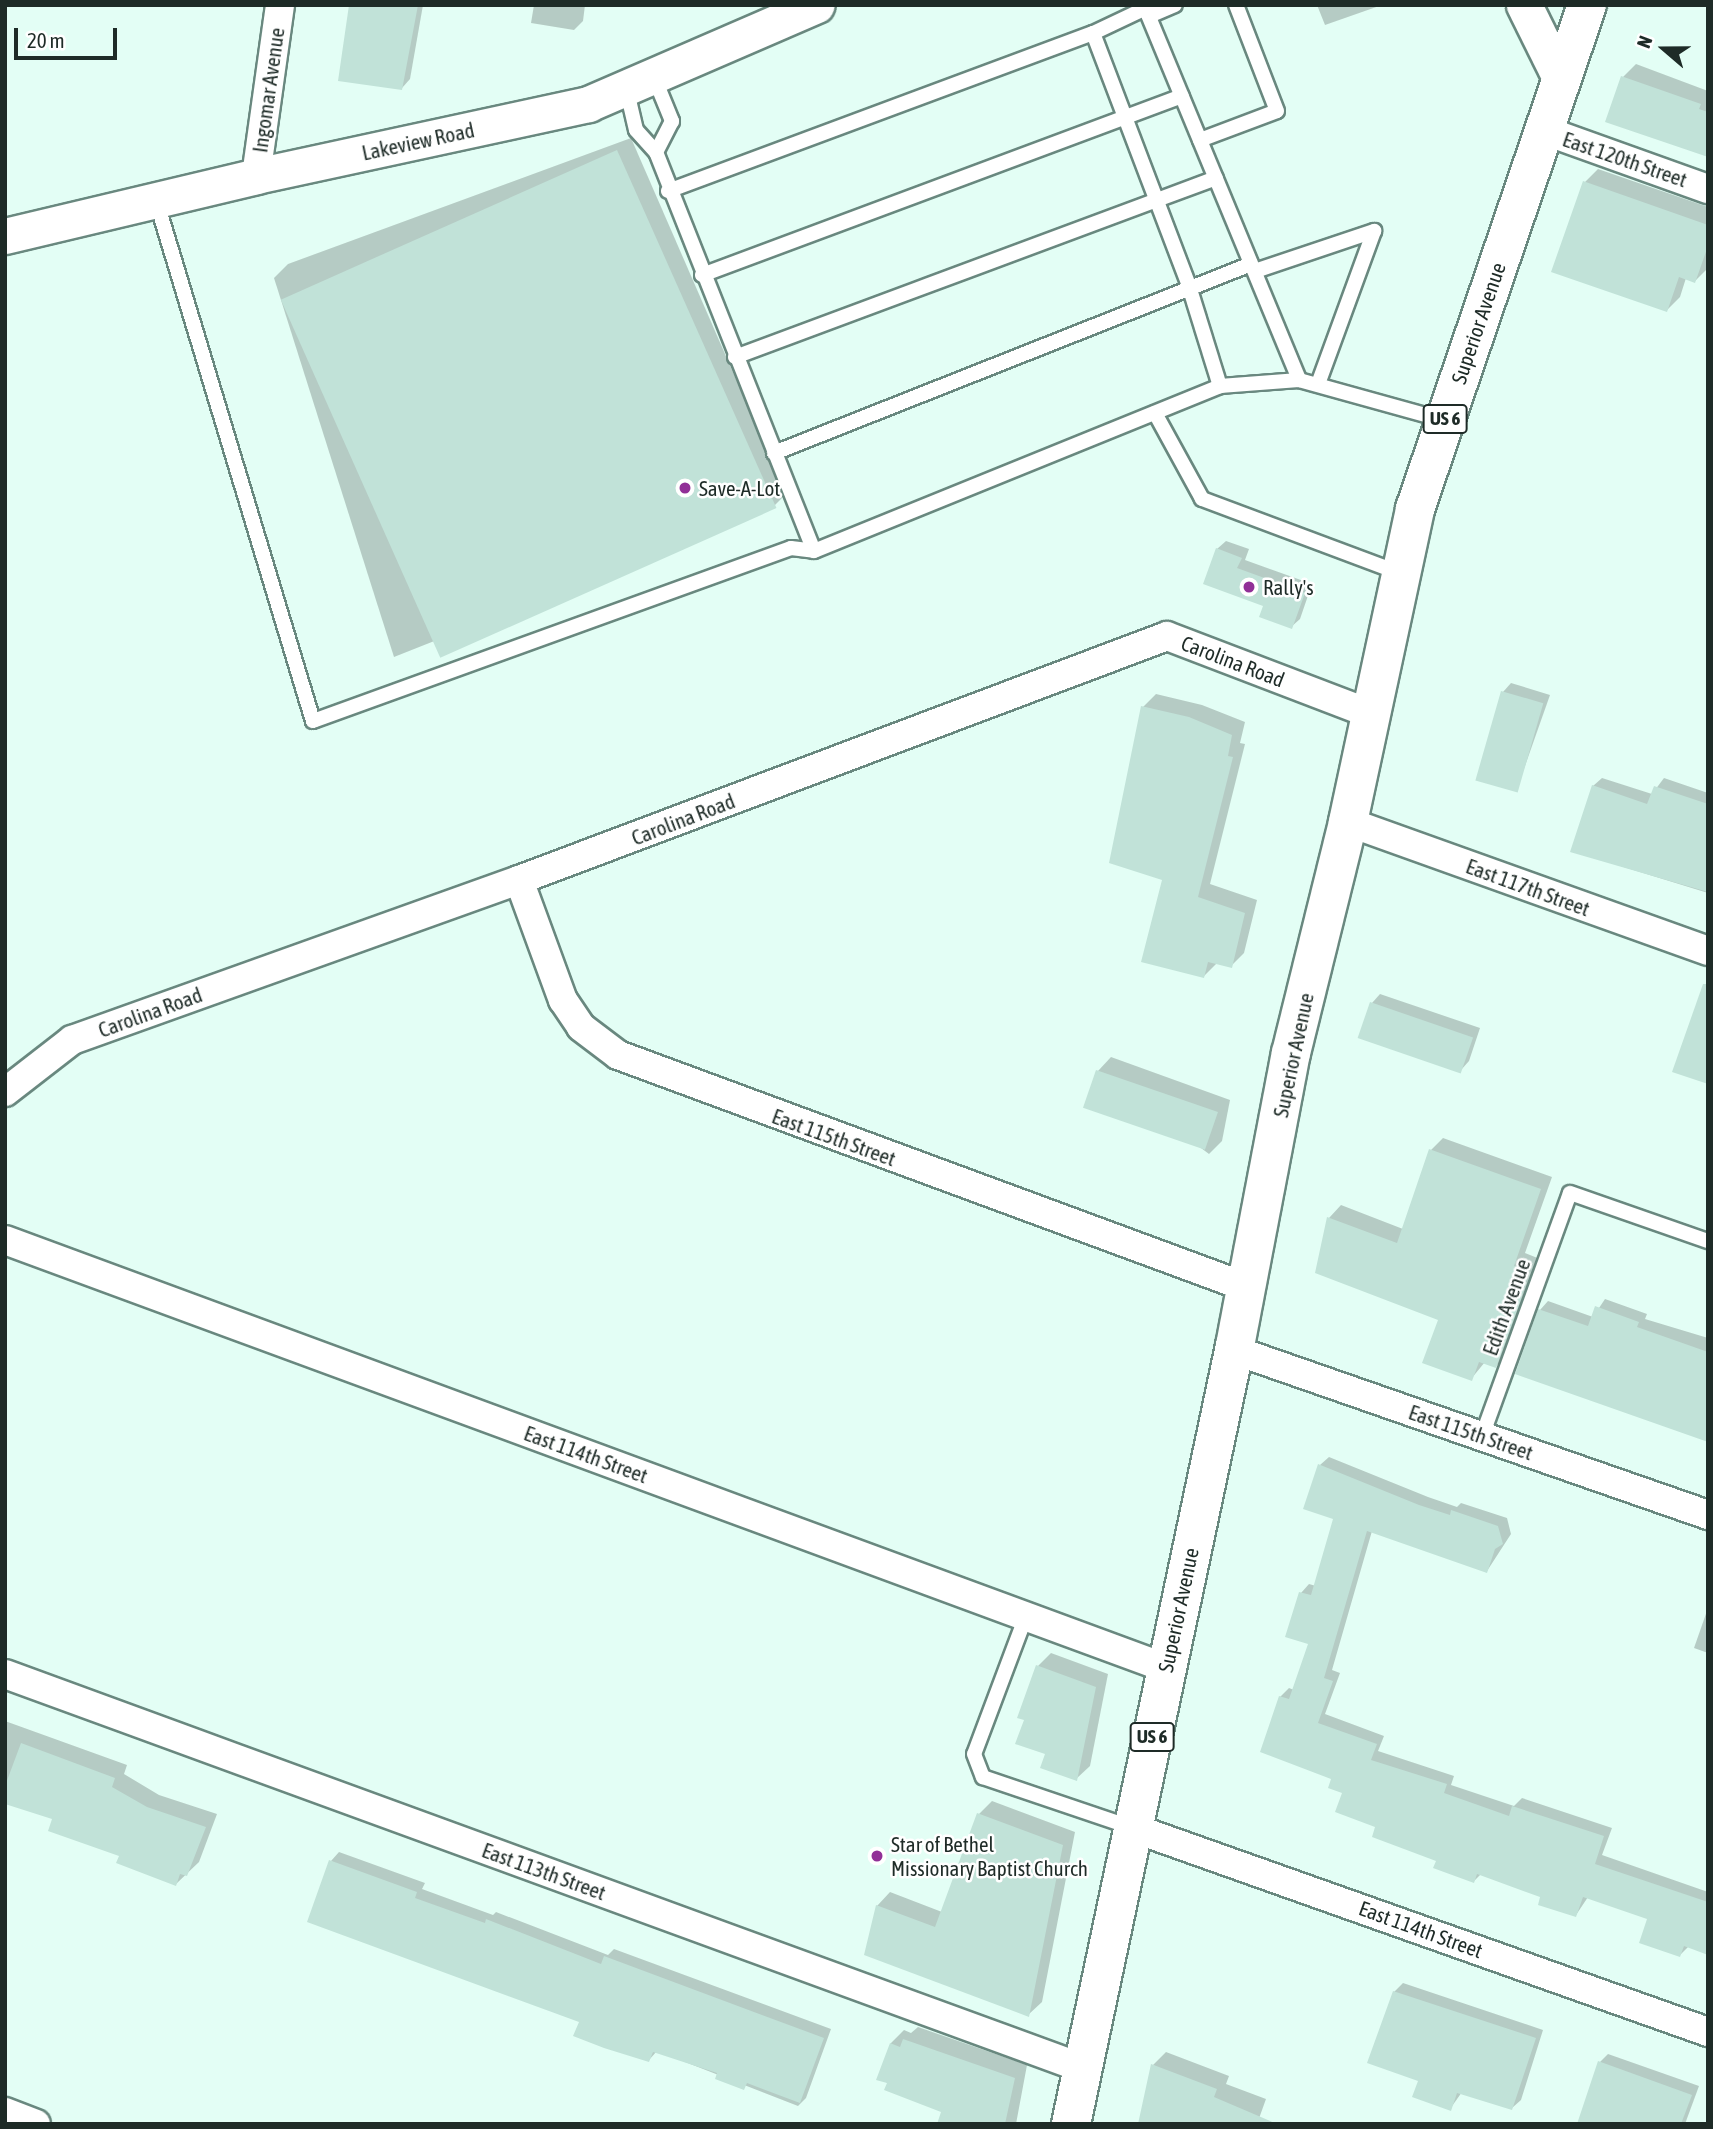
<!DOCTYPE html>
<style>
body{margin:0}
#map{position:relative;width:1713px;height:2129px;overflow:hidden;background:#e3fef5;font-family:"Asap Condensed",sans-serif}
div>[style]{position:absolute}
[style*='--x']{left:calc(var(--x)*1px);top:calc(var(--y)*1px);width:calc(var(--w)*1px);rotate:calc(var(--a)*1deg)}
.shadow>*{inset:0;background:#0003}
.building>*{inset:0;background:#c1e2d8;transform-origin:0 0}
.roads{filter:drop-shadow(2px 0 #69887f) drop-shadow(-2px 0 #69887f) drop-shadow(0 2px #69887f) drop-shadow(0 -2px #69887f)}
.service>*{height:14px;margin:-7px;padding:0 7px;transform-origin:7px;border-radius:7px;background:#fff}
.minor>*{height:28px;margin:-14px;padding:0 14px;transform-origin:14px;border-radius:14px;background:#fff}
.tertiary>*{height:35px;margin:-17.5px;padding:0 17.5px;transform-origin:17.5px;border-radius:17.5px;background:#fff}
.primary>*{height:38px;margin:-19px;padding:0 19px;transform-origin:19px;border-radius:19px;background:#fff}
.dots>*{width:19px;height:19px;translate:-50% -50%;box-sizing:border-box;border:4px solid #fff;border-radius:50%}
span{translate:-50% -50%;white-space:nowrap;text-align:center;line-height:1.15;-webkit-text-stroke:5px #fff;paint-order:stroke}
.shield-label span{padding:2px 5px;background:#fff;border:2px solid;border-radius:5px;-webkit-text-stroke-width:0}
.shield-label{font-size:19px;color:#1e2b27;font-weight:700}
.street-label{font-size:21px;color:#1e2b27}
.poi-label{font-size:21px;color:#1e2b27}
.left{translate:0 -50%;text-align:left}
.frame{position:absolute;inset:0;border:7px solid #1e2b27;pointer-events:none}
.north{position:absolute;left:1629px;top:14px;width:70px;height:70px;-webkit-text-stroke:5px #fff;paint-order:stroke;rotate:290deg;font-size:19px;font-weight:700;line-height:28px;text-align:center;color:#1e2b27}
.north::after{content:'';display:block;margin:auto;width:24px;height:32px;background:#1e2b27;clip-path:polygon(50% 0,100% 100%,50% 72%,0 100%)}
.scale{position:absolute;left:14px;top:28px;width:103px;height:32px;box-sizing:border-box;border:4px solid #1e2b27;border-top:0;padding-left:9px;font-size:21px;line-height:24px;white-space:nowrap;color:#1e2b27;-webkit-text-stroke:5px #fff;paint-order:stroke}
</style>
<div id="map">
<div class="shadow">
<i style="clip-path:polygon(351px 5px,423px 5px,410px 79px,402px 88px)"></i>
<i style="clip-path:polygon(534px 5px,585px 5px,583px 21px,574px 30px,531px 23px)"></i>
<i style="clip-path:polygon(1317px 5px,1382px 5px,1325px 25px)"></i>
<i style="clip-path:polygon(1636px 64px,1708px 91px,1708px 155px,1623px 77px)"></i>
<i style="clip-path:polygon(631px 138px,786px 494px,773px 507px,394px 657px,274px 278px,288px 264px)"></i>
<i style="clip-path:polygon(1598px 169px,1708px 207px,1708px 268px,1695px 281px,1686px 278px,1680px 297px,1667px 310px,1585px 182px)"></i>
<i style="clip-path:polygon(1226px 541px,1249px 549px,1245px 560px,1312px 584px,1300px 619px,1291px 627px,1266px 605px,1217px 549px)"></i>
<i style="clip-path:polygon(1511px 683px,1550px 695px,1520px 780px,1512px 789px,1503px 692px)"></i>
<i style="clip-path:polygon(1156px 694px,1202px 705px,1245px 722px,1240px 743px,1245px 744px,1210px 884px,1257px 900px,1244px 953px,1231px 966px,1218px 962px,1204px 976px,1164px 879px,1143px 707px)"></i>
<i style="clip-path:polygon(1602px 778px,1652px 794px,1664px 778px,1708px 793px,1708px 893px,1572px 851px,1593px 786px)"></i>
<i style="clip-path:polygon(1380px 994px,1480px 1028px,1469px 1061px,1461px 1070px,1372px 1003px)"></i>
<i style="clip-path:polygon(1111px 1057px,1230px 1100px,1222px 1141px,1209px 1154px,1098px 1071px)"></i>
<i style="clip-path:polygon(1443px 1138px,1552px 1177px,1525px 1253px,1540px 1259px,1508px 1354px,1496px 1366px,1485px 1362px,1471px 1379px,1441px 1319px,1317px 1272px,1329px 1218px,1341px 1205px,1403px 1229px,1431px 1150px)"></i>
<i style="clip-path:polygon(1605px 1299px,1647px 1314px,1645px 1319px,1708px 1338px,1708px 1440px,1540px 1310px,1548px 1301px,1593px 1317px)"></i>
<i style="clip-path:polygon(1329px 1457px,1428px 1497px,1457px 1507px,1461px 1503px,1507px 1518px,1511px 1534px,1487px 1571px,1372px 1531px,1332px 1670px,1340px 1673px,1325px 1714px,1384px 1736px,1378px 1751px,1454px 1776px,1451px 1785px,1514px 1806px,1522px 1798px,1612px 1828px,1602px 1855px,1708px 1892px,1708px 1953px,1689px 1946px,1680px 1955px,1649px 1918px,1588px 1897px,1576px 1915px,1542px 1896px,1481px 1874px,1474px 1881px,1377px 1826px,1334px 1778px,1280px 1697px,1289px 1688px,1294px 1690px,1310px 1643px,1301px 1593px,1309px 1584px,1316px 1586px,1335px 1518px,1320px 1465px)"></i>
<i style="clip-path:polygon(1708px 1608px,1708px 1653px,1694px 1648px)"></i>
<i style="clip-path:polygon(1051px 1653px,1108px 1674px,1090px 1766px,1076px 1779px,1047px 1753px,1026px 1719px,1038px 1666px)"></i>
<i style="clip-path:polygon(5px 1721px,127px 1765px,124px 1774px,159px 1795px,217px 1814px,199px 1862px,176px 1884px,54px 1818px,5px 1802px)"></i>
<i style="clip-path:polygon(992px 1801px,1075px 1832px,1042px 2002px,1028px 2015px,877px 1906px,890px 1892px,942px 1912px,979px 1814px)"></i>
<i style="clip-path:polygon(339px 1852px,425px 1883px,422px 1889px,493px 1915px,496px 1912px,608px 1955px,614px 1949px,831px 2029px,806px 2098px,798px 2106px,657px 2051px,649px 2060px,331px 1861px)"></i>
<i style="clip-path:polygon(1403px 1983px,1543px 2030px,1521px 2100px,1512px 2108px,1462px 2092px,1450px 2109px,1420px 2080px,1394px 1992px)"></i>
<i style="clip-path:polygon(918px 2027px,1027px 2065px,1016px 2124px,939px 2124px,943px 2111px,878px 2078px,891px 2043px,904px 2030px,911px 2033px)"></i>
<i style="clip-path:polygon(1166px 2052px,1229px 2076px,1226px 2084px,1266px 2099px,1257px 2124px,1153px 2065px)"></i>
<i style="clip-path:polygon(1608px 2054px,1699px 2086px,1685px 2124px,1579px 2124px,1600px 2062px)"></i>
</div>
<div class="building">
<i style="clip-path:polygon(349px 5px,418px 5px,402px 90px,338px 81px)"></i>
<i style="clip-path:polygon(1621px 76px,1701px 104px,1699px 109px,1708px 112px,1708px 157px,1605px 122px)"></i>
<i style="left:617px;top:150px;width:392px;height:368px;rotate:66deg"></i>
<i style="clip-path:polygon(1583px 181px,1708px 225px,1708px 246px,1695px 283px,1679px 277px,1667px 312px,1551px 272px)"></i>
<i style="clip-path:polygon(1216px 548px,1242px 558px,1237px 568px,1305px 593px,1292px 629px,1259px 617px,1263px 606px,1203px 584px)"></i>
<i style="left:1501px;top:691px;width:44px;height:93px;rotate:16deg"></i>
<i style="clip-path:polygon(1141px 706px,1189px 717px,1232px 735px,1228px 756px,1233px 757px,1198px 897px,1245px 913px,1232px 968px,1208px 962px,1204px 978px,1141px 962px,1162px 880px,1109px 863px)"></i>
<i style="clip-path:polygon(1592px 785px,1647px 804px,1654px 786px,1708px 804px,1708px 892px,1570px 852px)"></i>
<i style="clip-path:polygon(1703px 984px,1708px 984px,1708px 1084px,1672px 1072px)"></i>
<i style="left:1370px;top:1002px;width:109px;height:38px;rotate:19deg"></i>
<i style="left:1096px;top:1070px;width:129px;height:40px;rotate:19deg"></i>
<i style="clip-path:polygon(1429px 1149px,1541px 1189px,1514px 1266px,1529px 1271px,1520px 1302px,1496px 1368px,1479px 1362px,1472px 1381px,1422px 1363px,1438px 1320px,1315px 1273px,1327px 1217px,1397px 1243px)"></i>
<i style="clip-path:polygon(1595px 1306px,1639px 1322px,1637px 1327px,1708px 1352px,1708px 1442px,1515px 1374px,1538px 1309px,1588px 1326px)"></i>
<i style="clip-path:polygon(1318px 1464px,1419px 1505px,1450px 1515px,1451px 1510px,1498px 1526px,1503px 1544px,1495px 1549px,1487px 1573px,1367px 1531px,1324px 1678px,1333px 1681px,1318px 1723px,1377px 1744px,1371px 1760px,1447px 1784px,1444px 1793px,1509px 1816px,1512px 1806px,1604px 1836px,1595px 1864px,1708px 1902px,1708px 1955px,1684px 1946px,1680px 1957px,1639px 1943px,1647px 1919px,1583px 1897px,1576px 1917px,1538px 1905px,1540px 1897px,1477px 1874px,1474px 1883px,1433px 1868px,1436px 1861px,1372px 1837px,1375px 1827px,1335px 1812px,1342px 1793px,1328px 1788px,1331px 1779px,1260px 1752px,1279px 1696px,1289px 1699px,1308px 1644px,1285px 1637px,1299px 1592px,1311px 1595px,1333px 1519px,1303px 1509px)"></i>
<i style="clip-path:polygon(1036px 1665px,1096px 1687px,1077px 1781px,1040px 1768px,1045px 1754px,1015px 1744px,1024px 1720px,1017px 1718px)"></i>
<i style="clip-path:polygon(21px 1743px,115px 1778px,112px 1787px,147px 1807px,206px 1827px,187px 1876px,180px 1874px,176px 1886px,116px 1863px,119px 1856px,48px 1831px,52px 1819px,5px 1804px,5px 1786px)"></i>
<i style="clip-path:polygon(977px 1813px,1063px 1845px,1029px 2017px,864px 1955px,876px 1905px,935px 1927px)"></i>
<i style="clip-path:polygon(329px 1860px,417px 1892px,415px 1898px,485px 1923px,486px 1919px,601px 1964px,604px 1956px,824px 2038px,800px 2103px,747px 2083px,744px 2090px,715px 2079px,717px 2073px,653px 2052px,649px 2062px,604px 2048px,573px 2036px,579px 2022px,307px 1922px)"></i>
<i style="clip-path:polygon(1393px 1991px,1536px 2038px,1512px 2110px,1457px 2093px,1451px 2111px,1412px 2097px,1418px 2081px,1367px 2063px)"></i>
<i style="clip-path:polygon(903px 2039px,1015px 2078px,1005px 2124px,937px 2124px,941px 2112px,884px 2090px,887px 2083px,876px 2080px,890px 2043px,900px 2047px)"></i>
<i style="clip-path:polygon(1598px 2061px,1692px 2095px,1681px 2124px,1577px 2124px)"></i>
<i style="clip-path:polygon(1151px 2064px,1217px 2089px,1214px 2097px,1277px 2124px,1138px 2124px)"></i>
</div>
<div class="roads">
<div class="service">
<i style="--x:1144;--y:5;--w:406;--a:67.5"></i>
<i style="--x:1146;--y:8;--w:59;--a:154.7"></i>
<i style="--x:1093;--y:33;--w:271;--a:69.2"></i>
<i style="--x:1189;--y:286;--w:105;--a:72.8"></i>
<i style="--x:1149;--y:16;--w:28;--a:-23"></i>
<i style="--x:654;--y:77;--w:48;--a:67.8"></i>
<i style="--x:672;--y:121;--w:35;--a:117"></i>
<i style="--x:626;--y:87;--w:44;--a:76.9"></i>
<i style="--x:636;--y:130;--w:30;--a:48"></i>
<i style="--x:656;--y:152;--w:429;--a:68.4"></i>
<i style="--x:1200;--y:140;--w:82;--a:-20.6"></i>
<i style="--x:1277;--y:111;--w:114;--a:-111.1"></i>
<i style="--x:668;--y:191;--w:453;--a:-20.4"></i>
<i style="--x:156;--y:200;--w:544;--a:73.23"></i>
<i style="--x:313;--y:721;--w:508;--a:-19.9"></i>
<i style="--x:791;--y:548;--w:23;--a:7"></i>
<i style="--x:814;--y:551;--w:438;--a:-22.1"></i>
<i style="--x:1220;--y:386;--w:79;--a:-4.3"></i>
<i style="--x:1299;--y:380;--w:149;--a:15.5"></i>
<i style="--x:1255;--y:271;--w:126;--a:-18.6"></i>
<i style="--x:1374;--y:231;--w:163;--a:110.1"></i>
<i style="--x:702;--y:275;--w:512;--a:-20.45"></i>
<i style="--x:735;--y:357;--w:513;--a:-20.41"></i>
<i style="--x:1155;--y:413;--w:98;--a:61.3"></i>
<i style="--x:1202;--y:499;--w:211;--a:20.5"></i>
<i style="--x:774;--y:453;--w:513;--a:-21.61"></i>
<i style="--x:1482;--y:1436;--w:258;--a:-70.1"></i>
<i style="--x:1570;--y:1193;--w:146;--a:19.2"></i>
<i style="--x:1026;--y:1616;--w:147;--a:110.6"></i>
<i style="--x:974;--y:1754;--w:25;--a:69"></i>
<i style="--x:983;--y:1777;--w:156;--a:18.7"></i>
</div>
<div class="minor">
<i style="--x:1543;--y:130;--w:175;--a:19.7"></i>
<i style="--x:256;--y:176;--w:173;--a:-82"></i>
<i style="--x:1348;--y:822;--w:382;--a:19.7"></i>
<i style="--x:519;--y:880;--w:128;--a:69.9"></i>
<i style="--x:563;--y:1000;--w:32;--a:56"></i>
<i style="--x:581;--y:1027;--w:46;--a:37.1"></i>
<i style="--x:618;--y:1055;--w:669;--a:20.28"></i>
<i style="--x:5;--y:1092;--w:85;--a:-37.8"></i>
<i style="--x:72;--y:1040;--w:475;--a:-19.7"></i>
<i style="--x:519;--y:880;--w:692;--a:-20.63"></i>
<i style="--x:1167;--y:636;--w:216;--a:20.9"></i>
<i style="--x:5;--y:1240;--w:1237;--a:20.24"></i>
<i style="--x:1234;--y:1350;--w:502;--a:19.19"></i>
<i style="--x:5;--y:1674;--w:1147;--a:20.09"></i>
<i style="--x:1133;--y:1828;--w:610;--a:19.53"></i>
<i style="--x:5;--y:2112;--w:33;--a:21"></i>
</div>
<div class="tertiary">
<i style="--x:1524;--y:5;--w:81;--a:63.7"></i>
<i style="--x:5;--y:236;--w:258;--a:-13.4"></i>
<i style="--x:256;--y:176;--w:340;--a:-12.2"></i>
<i style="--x:588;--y:104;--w:249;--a:-23.4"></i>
</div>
<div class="primary">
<i style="--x:1071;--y:2124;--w:795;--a:-78.1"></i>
<i style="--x:1235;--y:1346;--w:298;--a:-79.2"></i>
<i style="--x:1291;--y:1053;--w:238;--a:-76.1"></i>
<i style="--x:1348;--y:822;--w:320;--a:-77.9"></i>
<i style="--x:1415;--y:509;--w:533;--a:-71.16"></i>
</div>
</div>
<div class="dots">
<i style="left:685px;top:488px;background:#912f97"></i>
<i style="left:1249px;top:587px;background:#912f97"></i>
<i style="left:877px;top:1856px;background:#912f97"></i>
</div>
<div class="shield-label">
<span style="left:1445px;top:419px">US 6</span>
<span style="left:1152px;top:1737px">US 6</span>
</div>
<div class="street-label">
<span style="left:268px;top:90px;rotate:-82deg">Ingomar Avenue</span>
<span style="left:418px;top:141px;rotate:-12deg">Lakeview Road</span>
<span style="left:1625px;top:159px;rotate:19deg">East 120th Street</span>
<span style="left:1478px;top:323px;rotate:-71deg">Superior Avenue</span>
<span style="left:1233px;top:661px;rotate:21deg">Carolina Road</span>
<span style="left:683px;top:819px;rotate:-21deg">Carolina Road</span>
<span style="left:1528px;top:887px;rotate:20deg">East 117th Street</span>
<span style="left:150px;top:1012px;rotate:-20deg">Carolina Road</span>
<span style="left:1293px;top:1055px;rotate:-78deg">Superior Avenue</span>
<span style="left:834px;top:1137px;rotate:20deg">East 115th Street</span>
<span style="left:1506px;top:1307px;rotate:-70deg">Edith Avenue</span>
<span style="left:1471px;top:1432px;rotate:19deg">East 115th Street</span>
<span style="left:586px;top:1454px;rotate:20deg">East 114th Street</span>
<span style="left:1178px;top:1610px;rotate:-78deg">Superior Avenue</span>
<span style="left:544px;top:1871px;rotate:20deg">East 113th Street</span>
<span style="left:1421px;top:1929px;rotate:20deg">East 114th Street</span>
</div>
<div class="poi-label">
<span class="left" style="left:699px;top:488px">Save-A-Lot</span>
<span class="left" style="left:1263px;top:587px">Rally's</span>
<span class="left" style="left:891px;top:1856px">Star of Bethel<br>Missionary Baptist Church</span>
</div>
<div class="frame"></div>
<div class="north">N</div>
<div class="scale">20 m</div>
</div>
